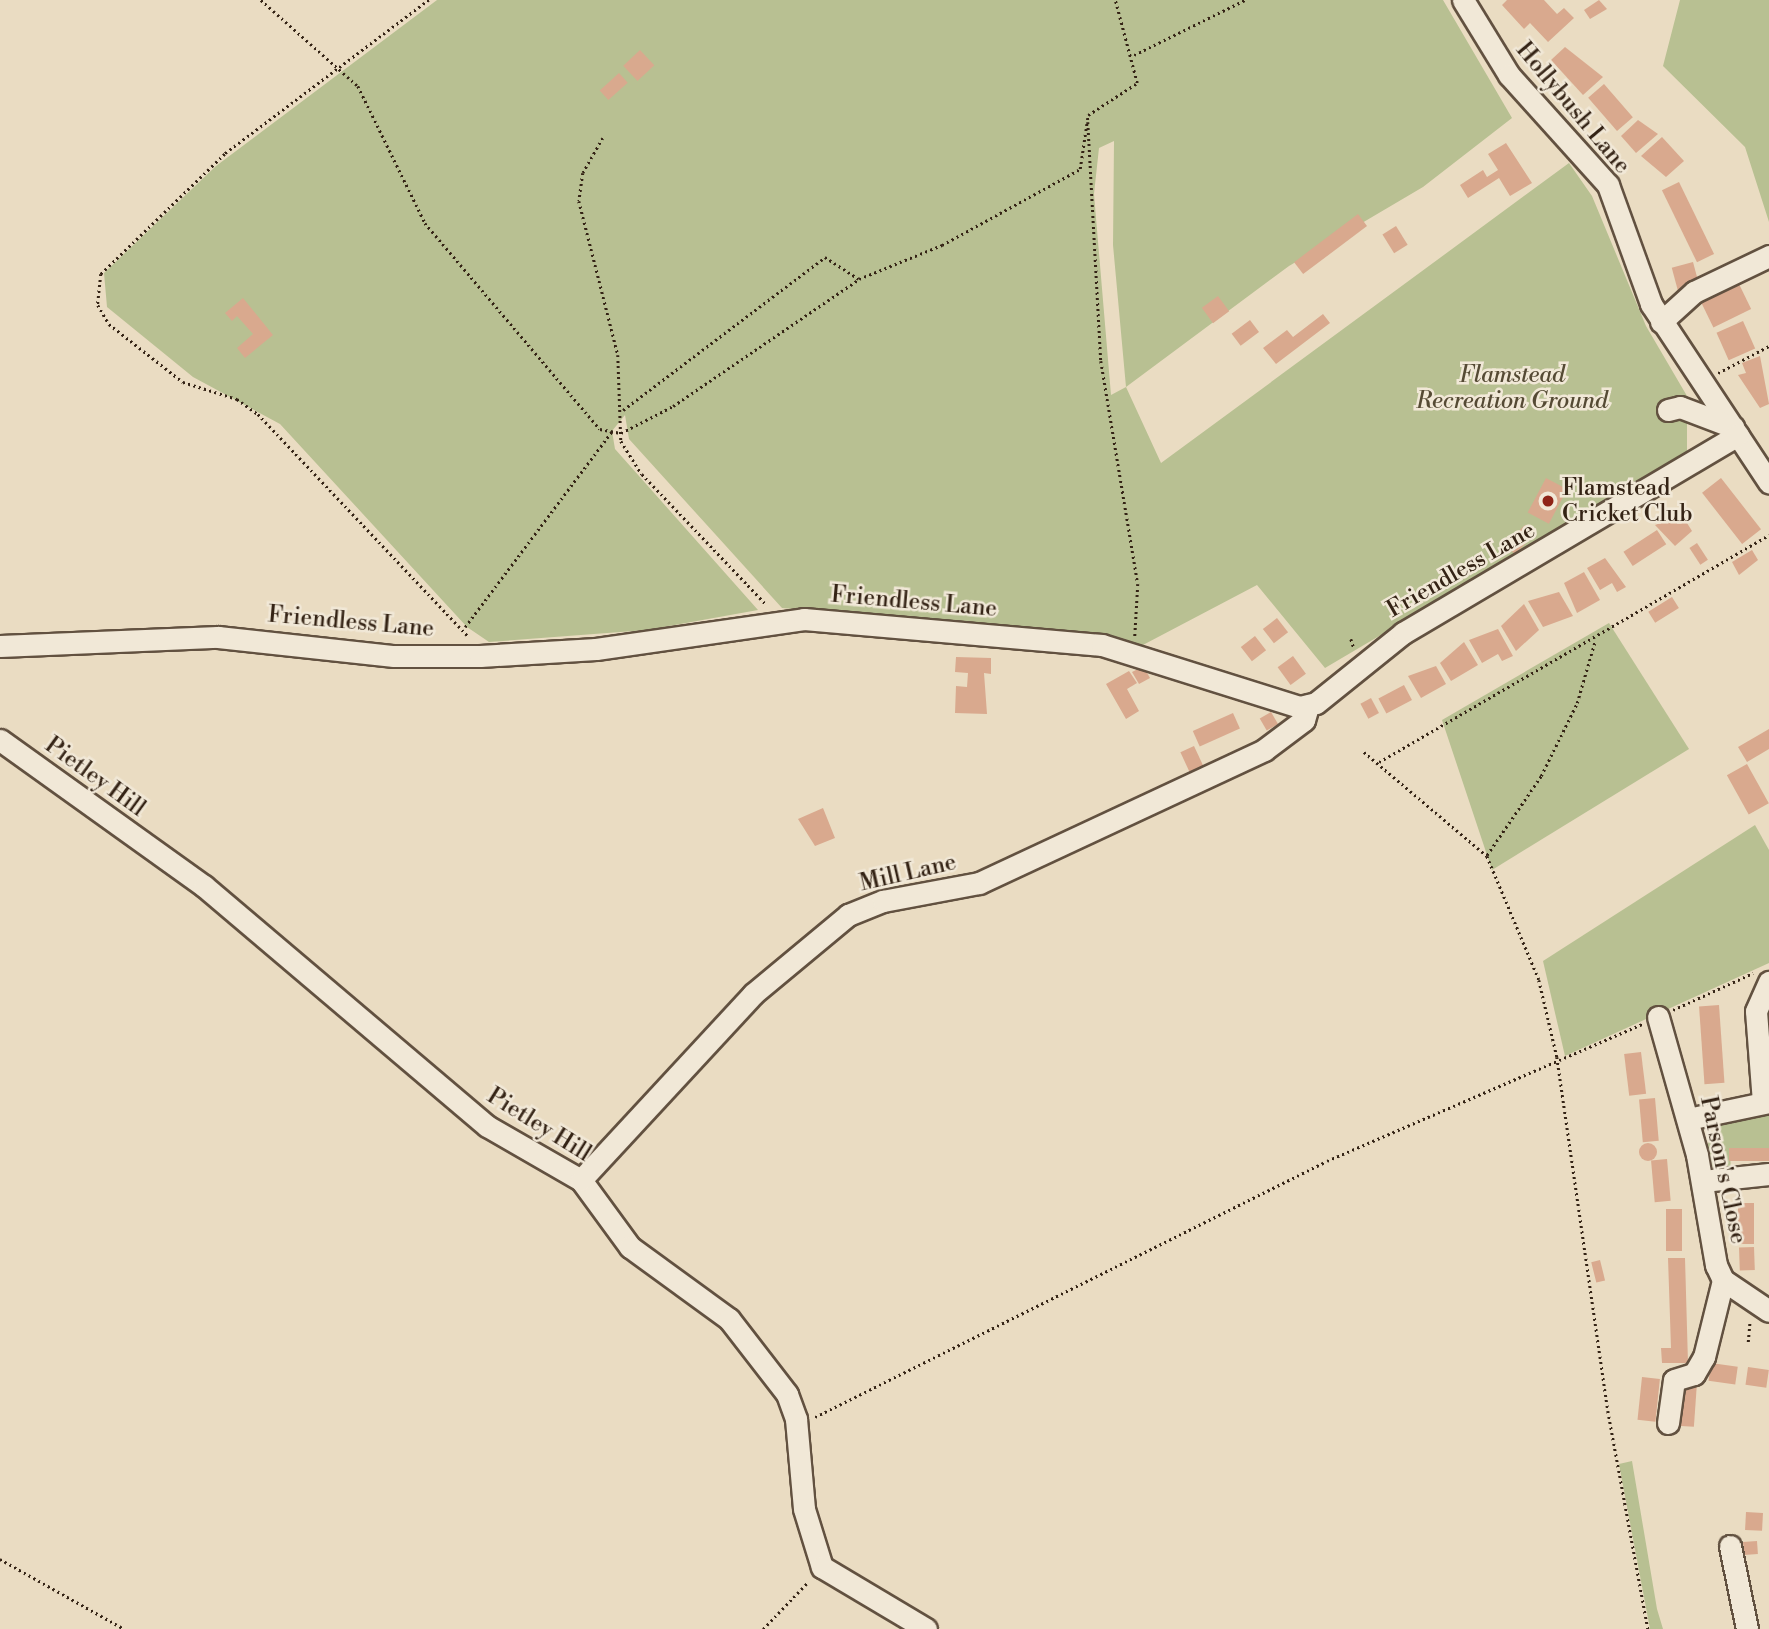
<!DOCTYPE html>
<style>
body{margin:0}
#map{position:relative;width:1769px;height:1629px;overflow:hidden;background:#eadcc2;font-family:"Libre Bodoni",serif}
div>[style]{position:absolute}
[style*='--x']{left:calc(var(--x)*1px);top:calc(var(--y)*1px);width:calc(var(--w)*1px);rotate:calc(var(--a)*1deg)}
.green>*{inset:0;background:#b8c092}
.building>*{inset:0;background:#d9a98e;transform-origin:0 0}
.round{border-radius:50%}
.path>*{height:2.5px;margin-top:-1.25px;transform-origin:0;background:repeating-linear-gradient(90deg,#342315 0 2px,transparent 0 5.5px)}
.roads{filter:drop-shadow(2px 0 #625140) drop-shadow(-2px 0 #625140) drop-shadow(0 2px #625140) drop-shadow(0 -2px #625140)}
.minor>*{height:21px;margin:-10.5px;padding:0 10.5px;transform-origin:10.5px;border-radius:10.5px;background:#f1e8d7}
.dots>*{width:19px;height:19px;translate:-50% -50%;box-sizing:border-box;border:4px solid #f1e8d7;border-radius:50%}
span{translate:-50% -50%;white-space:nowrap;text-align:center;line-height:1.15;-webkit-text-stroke:5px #f1e8d7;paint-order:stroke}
.street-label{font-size:23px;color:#342315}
.park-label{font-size:23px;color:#554a34;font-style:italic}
.poi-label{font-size:23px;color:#342315}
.left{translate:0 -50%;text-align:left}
</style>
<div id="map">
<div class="green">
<i style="clip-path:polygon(evenodd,437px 0,1443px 0,1512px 118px,1423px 187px,1289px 266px,1126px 387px,1161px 463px,1569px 163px,1592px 196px,1646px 326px,1687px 396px,1687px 454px,1325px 668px,1257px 585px,1141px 646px,1118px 637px,782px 608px,629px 439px,625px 415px,612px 431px,615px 449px,758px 610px,647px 630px,489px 642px,467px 627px,280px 424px,193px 377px,107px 307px,104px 273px,216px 166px,437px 0,1114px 141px,1113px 245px,1126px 387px,1111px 395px,1094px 194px,1099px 148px,1114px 141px)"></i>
<i style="clip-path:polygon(1680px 0,1769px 0,1769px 222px,1745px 147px,1663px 66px)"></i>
<i style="clip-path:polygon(1609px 623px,1689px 749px,1492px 870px,1442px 720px)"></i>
<i style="clip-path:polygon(1755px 825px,1769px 850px,1769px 963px,1565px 1056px,1543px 961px)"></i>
<i style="clip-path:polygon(1769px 1113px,1769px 1148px,1730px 1153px,1731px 1171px,1710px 1167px,1706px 1147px,1721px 1122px)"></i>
<i style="clip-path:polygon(1632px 1461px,1657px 1609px,1663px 1629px,1650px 1629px,1619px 1464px)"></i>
</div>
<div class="building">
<i style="clip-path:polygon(1507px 0,1544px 0,1557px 14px,1564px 8px,1574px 18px,1548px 42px,1530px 23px,1524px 29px,1502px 5px)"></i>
<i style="clip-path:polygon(1599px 0,1607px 9px,1590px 19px,1584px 10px)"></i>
<i style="clip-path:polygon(1565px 47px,1603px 77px,1583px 95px,1551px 60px)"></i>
<i style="left:640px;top:50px;width:21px;height:23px;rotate:47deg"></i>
<i style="left:619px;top:73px;width:13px;height:26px;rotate:48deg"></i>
<i style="left:1604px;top:84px;width:44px;height:21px;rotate:49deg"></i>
<i style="clip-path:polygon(1638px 120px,1658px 134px,1636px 153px,1621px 136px)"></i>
<i style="clip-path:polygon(1662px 137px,1684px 161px,1666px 177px,1641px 156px)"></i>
<i style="clip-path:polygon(1506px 143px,1532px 183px,1510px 196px,1499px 178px,1468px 198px,1460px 185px,1483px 170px,1487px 177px,1498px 170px,1488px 154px)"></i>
<i style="left:1679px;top:182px;width:80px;height:19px;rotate:64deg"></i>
<i style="left:1358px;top:214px;width:15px;height:80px;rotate:53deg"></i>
<i style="left:1396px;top:226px;width:22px;height:16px;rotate:58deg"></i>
<i style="left:1693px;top:262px;width:23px;height:22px;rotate:75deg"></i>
<i style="left:1738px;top:282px;width:30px;height:42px;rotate:64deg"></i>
<i style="left:1218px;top:296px;width:19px;height:20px;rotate:54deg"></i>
<i style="clip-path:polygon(243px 298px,273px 335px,245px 358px,237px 348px,253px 334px,237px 316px,232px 321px,225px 313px)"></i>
<i style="clip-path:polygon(1323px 314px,1330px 323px,1276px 364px,1263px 348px,1287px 330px,1293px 337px)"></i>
<i style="left:1250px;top:320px;width:15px;height:23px;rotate:53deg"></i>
<i style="left:1743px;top:321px;width:30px;height:29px;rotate:66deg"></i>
<i style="clip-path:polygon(1760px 356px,1769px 404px,1760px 408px,1738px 375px,1746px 373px,1742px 363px)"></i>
<i style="left:1546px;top:478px;width:24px;height:39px;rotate:28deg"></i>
<i style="left:1721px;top:478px;width:65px;height:24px;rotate:52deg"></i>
<i style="clip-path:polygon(1682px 515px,1692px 531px,1675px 546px,1655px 525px)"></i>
<i style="clip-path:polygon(1525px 525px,1536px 533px,1515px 554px,1504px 545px)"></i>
<i style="left:1657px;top:530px;width:17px;height:40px;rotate:57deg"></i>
<i style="left:1697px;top:543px;width:20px;height:9px;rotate:57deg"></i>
<i style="clip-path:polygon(1752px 550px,1758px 560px,1739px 575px,1732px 562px)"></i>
<i style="clip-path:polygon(1605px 558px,1626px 587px,1617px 592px,1612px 583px,1600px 590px,1587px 568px)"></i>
<i style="clip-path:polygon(1584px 572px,1600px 600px,1577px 613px,1564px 583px)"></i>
<i style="clip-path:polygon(1559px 592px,1573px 616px,1543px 627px,1528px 601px)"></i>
<i style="left:1672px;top:597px;width:13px;height:28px;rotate:58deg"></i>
<i style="clip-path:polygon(1524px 604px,1539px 630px,1516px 651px,1501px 626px)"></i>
<i style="left:1277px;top:618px;width:18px;height:18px;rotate:52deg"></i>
<i style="clip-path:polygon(1498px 629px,1513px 656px,1502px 661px,1498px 654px,1482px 663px,1469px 640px)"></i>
<i style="left:1255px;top:636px;width:18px;height:18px;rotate:52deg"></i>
<i style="clip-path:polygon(1464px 642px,1478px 665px,1451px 681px,1440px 663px)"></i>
<i style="left:1293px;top:656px;width:22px;height:19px;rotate:54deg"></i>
<i style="clip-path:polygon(956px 657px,991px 658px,991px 674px,984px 673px,987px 714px,955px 713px,956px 686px,967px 687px,968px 673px,955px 672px)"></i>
<i style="clip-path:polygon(1436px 666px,1446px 684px,1421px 698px,1408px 676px)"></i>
<i style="clip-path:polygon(1138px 669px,1146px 671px,1150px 678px,1139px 684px,1132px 672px)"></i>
<i style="clip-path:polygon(1129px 671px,1137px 683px,1127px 689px,1139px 711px,1126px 719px,1106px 684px)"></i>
<i style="left:1404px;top:685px;width:17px;height:29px;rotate:62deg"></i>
<i style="left:1371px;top:698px;width:17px;height:12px;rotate:62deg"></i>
<i style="left:1271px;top:712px;width:14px;height:13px;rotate:60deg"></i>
<i style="left:1233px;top:713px;width:17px;height:44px;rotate:66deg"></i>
<i style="clip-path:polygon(1769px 729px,1769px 749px,1747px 762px,1738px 747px)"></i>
<i style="left:1194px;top:746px;width:23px;height:15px;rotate:65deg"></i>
<i style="left:1747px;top:764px;width:45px;height:23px;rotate:61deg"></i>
<i style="clip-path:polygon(823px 808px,835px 838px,815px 846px,798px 819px)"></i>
<i style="left:1719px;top:1005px;width:78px;height:20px;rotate:86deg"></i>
<i style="left:1641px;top:1052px;width:42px;height:17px;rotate:83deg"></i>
<i style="left:1655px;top:1098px;width:43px;height:16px;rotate:85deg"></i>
<i class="round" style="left:1639px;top:1143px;width:18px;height:18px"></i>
<i style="left:1769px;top:1148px;width:13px;height:40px;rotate:90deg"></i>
<i style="left:1667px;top:1159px;width:42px;height:16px;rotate:85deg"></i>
<i style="left:1738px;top:1203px;width:16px;height:41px"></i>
<i style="left:1666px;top:1209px;width:16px;height:42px"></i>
<i style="left:1754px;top:1247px;width:23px;height:15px;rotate:88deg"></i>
<i style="clip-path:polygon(1668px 1258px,1685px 1258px,1688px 1363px,1662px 1363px,1661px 1348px,1671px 1348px)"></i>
<i style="left:1600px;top:1260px;width:21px;height:9px;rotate:76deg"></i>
<i style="left:1711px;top:1363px;width:27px;height:18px;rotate:8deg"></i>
<i style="left:1748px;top:1367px;width:21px;height:18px;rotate:8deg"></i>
<i style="left:1642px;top:1377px;width:18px;height:43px;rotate:6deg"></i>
<i style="left:1684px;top:1382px;width:13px;height:44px;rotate:4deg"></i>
<i style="left:1746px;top:1512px;width:17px;height:18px;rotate:3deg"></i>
<i style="left:1757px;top:1541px;width:13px;height:14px;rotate:86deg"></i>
</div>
<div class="path">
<i style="--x:261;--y:0;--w:130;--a:41.6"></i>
<i style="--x:358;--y:86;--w:153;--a:63.9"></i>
<i style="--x:425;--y:223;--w:270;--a:49.7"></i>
<i style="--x:600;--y:429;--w:21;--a:11"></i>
<i style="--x:621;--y:433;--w:59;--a:-27.4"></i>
<i style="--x:673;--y:406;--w:225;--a:-34.3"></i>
<i style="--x:859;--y:279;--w:90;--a:-22.3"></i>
<i style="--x:942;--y:245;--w:158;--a:-28.8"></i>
<i style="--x:1080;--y:169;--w:55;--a:-81.6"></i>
<i style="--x:429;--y:0;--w:256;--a:143"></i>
<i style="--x:225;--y:154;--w:173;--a:135.9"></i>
<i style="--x:101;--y:274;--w:31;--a:96"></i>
<i style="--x:98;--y:305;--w:22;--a:60"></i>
<i style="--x:109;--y:324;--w:94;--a:38.1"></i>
<i style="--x:183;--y:382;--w:57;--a:17.5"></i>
<i style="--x:237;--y:399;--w:26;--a:36"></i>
<i style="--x:258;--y:414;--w:307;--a:46.6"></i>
<i style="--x:1134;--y:55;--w:124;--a:-26.4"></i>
<i style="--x:1088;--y:115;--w:59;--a:-33.1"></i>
<i style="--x:1137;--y:83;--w:86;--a:-104.8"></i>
<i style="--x:1088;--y:122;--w:239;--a:86.9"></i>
<i style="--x:1101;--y:361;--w:226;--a:80.6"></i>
<i style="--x:1138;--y:584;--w:52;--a:93.3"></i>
<i style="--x:603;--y:138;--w:40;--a:119.7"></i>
<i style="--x:583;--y:173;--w:28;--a:98"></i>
<i style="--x:579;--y:201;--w:159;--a:75.8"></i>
<i style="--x:618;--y:355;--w:86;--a:88"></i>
<i style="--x:621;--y:441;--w:39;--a:58"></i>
<i style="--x:642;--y:474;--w:180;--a:46.4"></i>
<i style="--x:1718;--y:373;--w:58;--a:-27.9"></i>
<i style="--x:623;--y:410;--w:253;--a:-37.1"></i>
<i style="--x:825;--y:257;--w:40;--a:32.9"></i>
<i style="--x:465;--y:627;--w:245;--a:-53.1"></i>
<i style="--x:1351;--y:639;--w:9;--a:72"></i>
<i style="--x:1364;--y:752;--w:161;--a:40.2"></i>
<i style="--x:1487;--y:856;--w:134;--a:67.2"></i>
<i style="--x:1539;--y:980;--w:79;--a:76.8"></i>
<i style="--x:1557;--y:1057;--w:358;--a:81.8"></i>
<i style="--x:1608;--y:1411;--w:222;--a:79.6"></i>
<i style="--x:1379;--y:762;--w:451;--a:-30.2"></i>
<i style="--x:1487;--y:855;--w:96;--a:-55.6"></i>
<i style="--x:1541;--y:776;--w:81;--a:-63.7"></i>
<i style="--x:1577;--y:703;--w:65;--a:-73.8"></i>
<i style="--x:1673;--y:1010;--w:88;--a:-24.8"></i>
<i style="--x:1748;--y:1342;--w:21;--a:-85"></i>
<i style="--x:815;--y:1417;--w:572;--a:-26.57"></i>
<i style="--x:1327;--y:1161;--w:344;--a:-23.5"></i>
<i style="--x:0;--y:1559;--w:142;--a:29.4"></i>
<i style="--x:763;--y:1629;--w:66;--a:-46.2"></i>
</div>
<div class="roads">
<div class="minor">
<i style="--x:1463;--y:0;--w:88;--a:58.5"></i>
<i style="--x:1509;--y:75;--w:148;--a:48"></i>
<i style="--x:1608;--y:185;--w:127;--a:70.1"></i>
<i style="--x:1651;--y:304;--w:214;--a:56.5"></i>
<i style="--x:1661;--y:322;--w:45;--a:-42.3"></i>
<i style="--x:1694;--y:292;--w:83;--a:-25.6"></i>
<i style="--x:1668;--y:410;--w:12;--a:-14"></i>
<i style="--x:1680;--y:407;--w:57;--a:20.7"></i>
<i style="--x:0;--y:646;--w:218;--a:-2.4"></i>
<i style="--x:218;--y:637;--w:177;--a:6.2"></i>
<i style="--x:394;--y:656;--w:86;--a:0"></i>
<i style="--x:480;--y:656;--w:116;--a:-3.5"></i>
<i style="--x:596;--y:649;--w:210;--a:-8.2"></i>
<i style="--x:804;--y:619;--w:299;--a:5"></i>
<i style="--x:1102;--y:645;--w:207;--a:17.4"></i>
<i style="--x:1300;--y:707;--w:16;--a:-14"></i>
<i style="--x:1316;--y:703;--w:112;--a:-38.8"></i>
<i style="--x:1403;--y:633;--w:389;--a:-30.6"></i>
<i style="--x:0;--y:740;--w:251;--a:35.6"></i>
<i style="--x:204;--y:886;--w:371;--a:40.3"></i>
<i style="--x:487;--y:1126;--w:108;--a:29.9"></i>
<i style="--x:581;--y:1180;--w:83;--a:53.8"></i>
<i style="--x:630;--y:1247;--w:122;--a:36"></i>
<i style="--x:729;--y:1319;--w:95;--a:52.3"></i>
<i style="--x:787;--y:1394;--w:27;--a:70"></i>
<i style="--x:796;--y:1419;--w:90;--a:84.9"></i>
<i style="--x:804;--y:1509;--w:61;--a:72.8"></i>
<i style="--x:822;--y:1567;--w:121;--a:30.8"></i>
<i style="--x:1658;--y:1017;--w:143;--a:74.2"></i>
<i style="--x:1697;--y:1155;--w:112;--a:80.2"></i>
<i style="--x:1716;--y:1265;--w:17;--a:65"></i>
<i style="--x:1723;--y:1280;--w:55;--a:34"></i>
<i style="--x:1763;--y:1102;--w:91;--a:-94.4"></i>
<i style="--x:1756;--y:1011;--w:32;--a:-66"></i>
<i style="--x:1688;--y:1119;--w:83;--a:-11.9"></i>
<i style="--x:581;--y:1180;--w:253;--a:-47.2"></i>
<i style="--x:753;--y:994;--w:124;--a:-39.7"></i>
<i style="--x:848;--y:915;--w:38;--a:-22"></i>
<i style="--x:883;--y:901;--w:98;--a:-10.6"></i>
<i style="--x:979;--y:883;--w:315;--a:-25"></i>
<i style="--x:1264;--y:750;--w:50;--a:-36.9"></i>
<i style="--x:1304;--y:720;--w:15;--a:-74"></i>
<i style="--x:1703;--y:1181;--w:66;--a:-6.1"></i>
<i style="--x:1668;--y:1423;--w:43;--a:-82.1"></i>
<i style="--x:1674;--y:1380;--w:21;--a:-17"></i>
<i style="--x:1694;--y:1374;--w:20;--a:-60"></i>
<i style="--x:1704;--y:1357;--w:79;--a:-76.1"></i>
<i style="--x:1730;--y:1546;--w:85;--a:78.4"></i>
</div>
</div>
<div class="dots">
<i style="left:1548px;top:501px;background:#8f2418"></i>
</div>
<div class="street-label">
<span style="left:1573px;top:108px;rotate:50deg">Hollybush Lane</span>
<span style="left:1461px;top:570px;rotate:-30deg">Friendless Lane</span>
<span style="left:914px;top:602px;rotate:5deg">Friendless Lane</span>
<span style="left:351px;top:622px;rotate:5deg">Friendless Lane</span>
<span style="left:95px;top:777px;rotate:36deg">Pietley Hill</span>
<span style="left:908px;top:873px;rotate:-13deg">Mill Lane</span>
<span style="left:539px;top:1125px;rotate:32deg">Pietley Hill</span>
<span style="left:1723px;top:1170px;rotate:78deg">Parson's Close</span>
</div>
<div class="park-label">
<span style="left:1512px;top:388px">Flamstead<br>Recreation Ground</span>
</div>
<div class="poi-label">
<span class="left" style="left:1562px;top:501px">Flamstead<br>Cricket Club</span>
</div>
</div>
